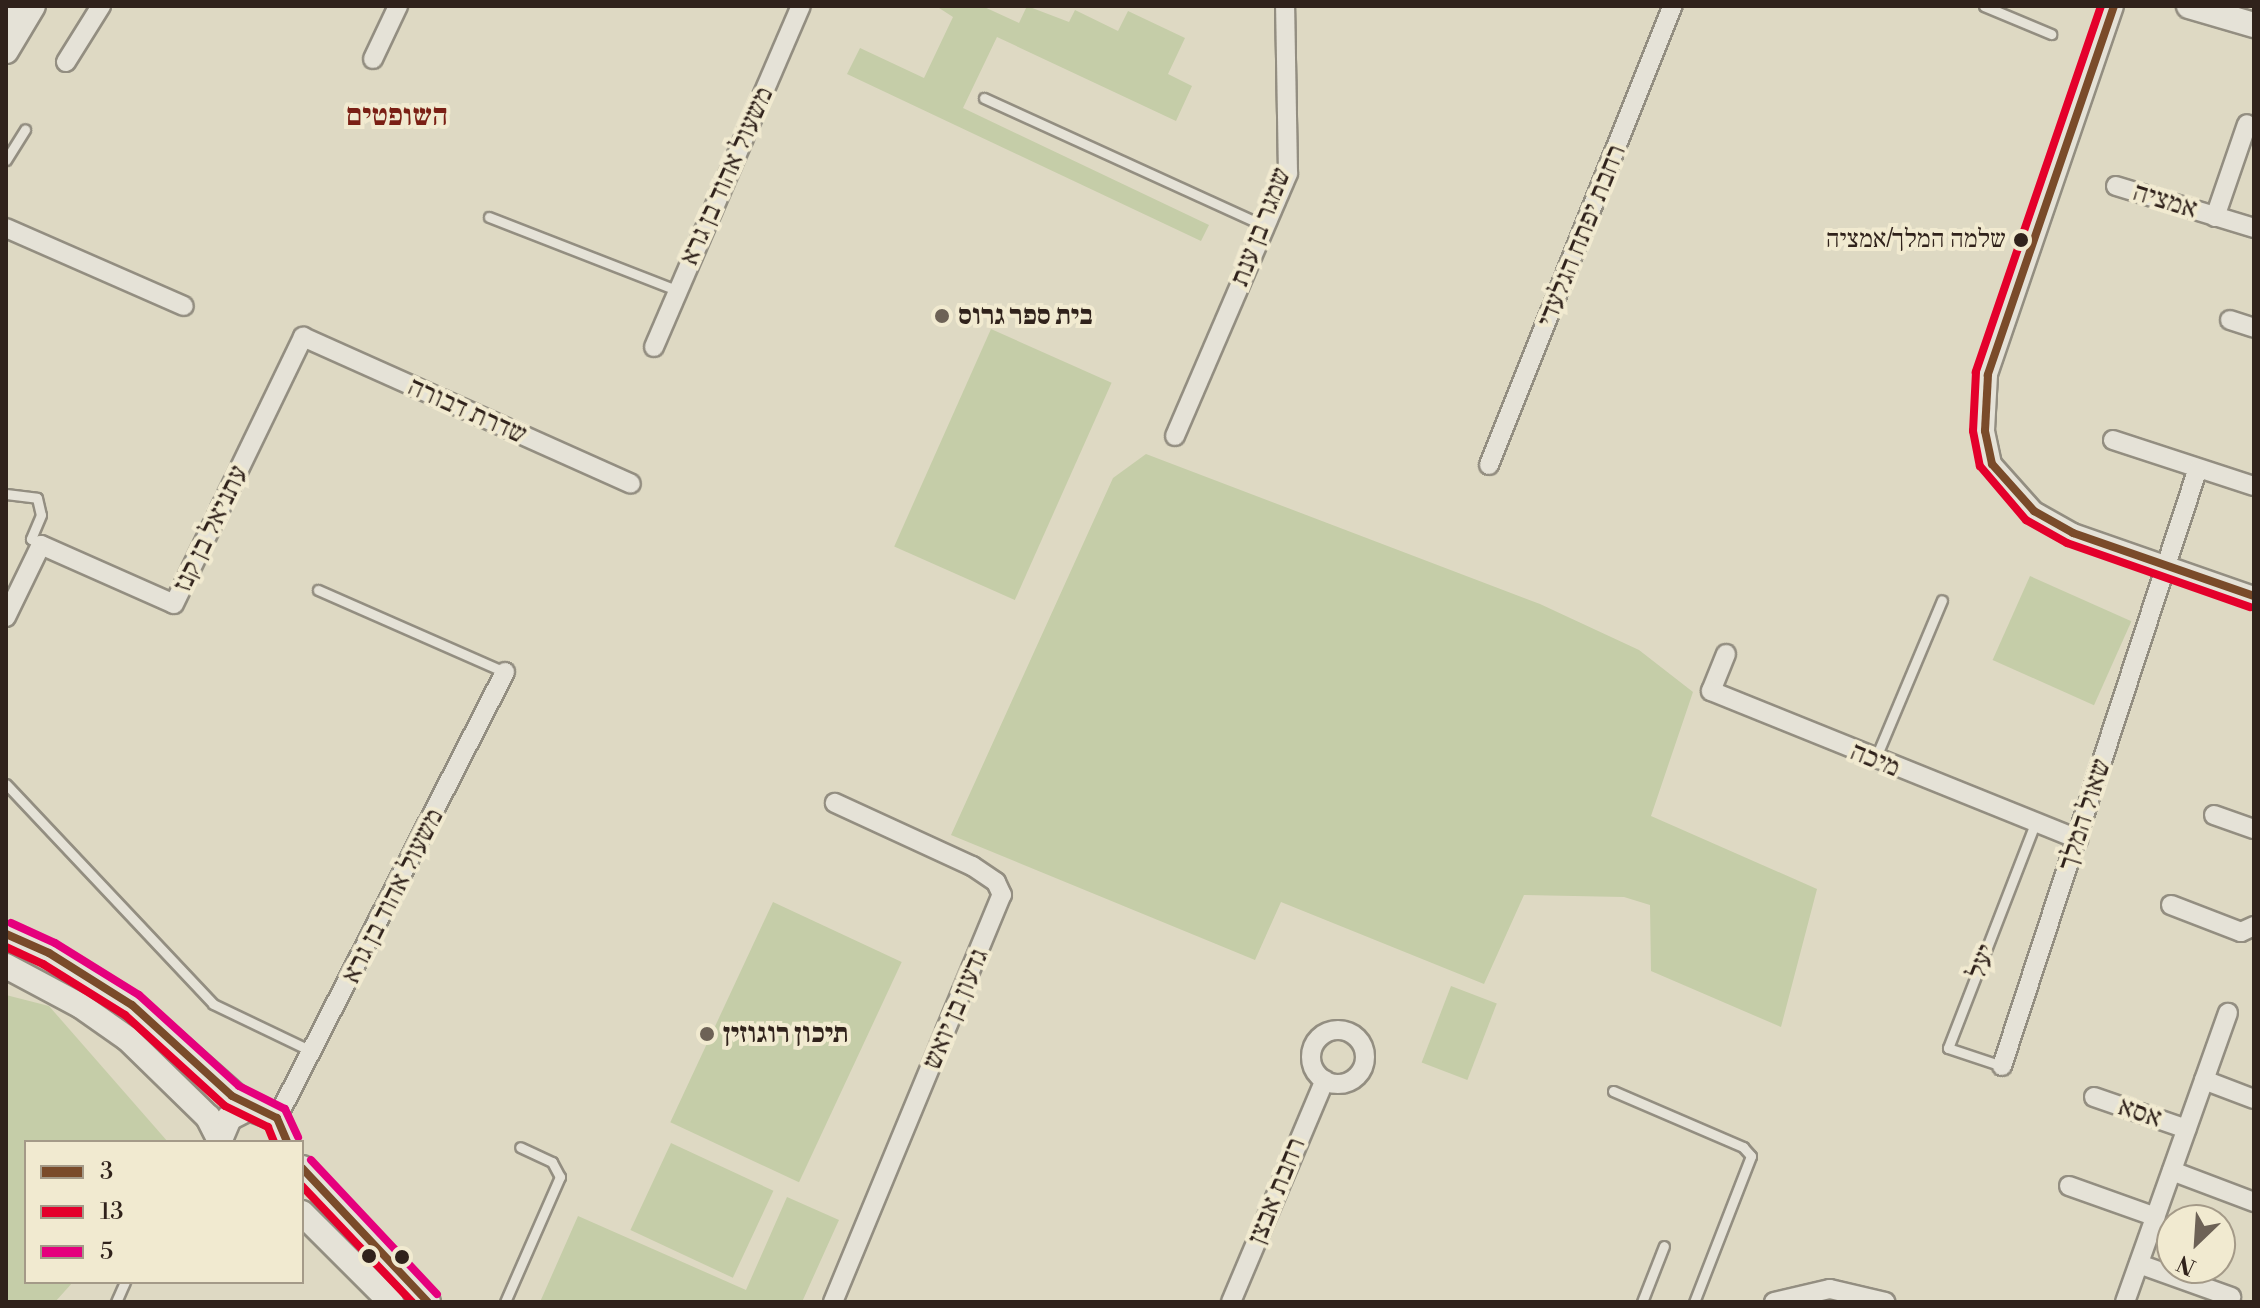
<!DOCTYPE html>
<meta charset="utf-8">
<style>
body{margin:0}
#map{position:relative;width:2260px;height:1308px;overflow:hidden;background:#ded9c3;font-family:"Libre Bodoni","Frank Ruhl Libre",serif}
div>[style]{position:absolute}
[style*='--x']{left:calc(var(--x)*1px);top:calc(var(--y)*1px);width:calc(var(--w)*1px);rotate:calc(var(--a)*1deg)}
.green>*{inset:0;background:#c5cda8;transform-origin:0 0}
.roads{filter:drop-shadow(2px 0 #938e81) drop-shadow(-2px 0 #938e81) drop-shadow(0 2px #938e81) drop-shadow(0 -2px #938e81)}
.lane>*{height:9px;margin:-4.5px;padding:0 4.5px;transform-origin:4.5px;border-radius:4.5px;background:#e5e2d7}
.street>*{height:18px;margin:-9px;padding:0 9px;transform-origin:9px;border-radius:9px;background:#e5e2d7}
.street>.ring{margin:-9px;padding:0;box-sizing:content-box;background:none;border:18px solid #e5e2d7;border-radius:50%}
.secondary>*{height:24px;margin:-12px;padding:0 12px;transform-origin:12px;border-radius:12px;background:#e5e2d7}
.bus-1>*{height:8px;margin:-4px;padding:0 4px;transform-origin:4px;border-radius:4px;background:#7a4b2a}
.bus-2>*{height:8px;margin:-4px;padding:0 4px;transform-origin:4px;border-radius:4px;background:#e4002b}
.bus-3>*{height:8px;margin:-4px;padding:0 4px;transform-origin:4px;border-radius:4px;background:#e5007d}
.dots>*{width:22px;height:22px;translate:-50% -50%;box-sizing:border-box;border:4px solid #f1ead0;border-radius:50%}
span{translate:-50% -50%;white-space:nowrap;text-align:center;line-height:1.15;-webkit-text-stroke:8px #f1ead0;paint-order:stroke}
.bus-label{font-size:26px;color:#30221b}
.right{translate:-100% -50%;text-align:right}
.street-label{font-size:28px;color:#30221b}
.poi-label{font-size:28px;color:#30221b;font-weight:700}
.left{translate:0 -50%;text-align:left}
.neighbourhood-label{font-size:30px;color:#7a1f14;font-weight:700}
.frame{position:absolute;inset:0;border:8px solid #30221b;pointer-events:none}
.legend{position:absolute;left:24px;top:1140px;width:280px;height:144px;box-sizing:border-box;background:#f1ead0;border:2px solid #a49a88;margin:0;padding:10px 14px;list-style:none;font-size:24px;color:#30221b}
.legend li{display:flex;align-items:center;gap:16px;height:40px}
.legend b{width:40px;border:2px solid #a49a88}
.north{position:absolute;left:2156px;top:1204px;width:80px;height:80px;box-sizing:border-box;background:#f1ead0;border:2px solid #a49a88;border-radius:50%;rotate:205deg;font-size:22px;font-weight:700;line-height:32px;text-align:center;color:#30221b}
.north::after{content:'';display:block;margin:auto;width:28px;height:36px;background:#6d6256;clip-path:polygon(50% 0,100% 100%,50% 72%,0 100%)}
</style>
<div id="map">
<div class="green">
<i style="clip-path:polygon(936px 6px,982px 6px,1019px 23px,1027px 6px,1069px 22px,1075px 10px,1118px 31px,1128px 11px,1185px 38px,1168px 74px,1192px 86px,1176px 121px,997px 37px,963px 108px,1209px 225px,1201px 241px,847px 74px,860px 48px,924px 78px,953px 17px)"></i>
<i style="left:991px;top:329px;width:132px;height:238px;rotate:24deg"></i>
<i style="clip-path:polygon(1146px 454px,1540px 604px,1639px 650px,1693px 692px,1651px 816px,1817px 889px,1781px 1027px,1651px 971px,1650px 905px,1624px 897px,1524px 895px,1484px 984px,1281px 902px,1255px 960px,951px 835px,1113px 478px)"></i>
<i style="left:2030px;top:576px;width:111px;height:92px;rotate:24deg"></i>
<i style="left:773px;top:902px;width:142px;height:243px;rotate:25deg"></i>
<i style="left:1451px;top:986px;width:49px;height:82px;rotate:21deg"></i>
<i style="clip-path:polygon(6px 995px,49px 1006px,168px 1142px,26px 1142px,26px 1282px,73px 1282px,55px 1302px,6px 1302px)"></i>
<i style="left:671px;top:1143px;width:113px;height:96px;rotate:25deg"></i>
<i style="clip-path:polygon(787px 1197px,839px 1220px,802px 1302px,540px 1302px,578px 1216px,746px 1290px)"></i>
</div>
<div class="roads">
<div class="lane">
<i style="--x:1984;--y:6;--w:73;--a:22.7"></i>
<i style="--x:984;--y:98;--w:309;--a:24.5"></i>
<i style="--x:6;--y:160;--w:36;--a:-58"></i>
<i style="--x:489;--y:217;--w:201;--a:21.3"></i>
<i style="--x:6;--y:494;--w:31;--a:7"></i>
<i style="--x:37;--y:498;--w:17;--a:77"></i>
<i style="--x:41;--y:515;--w:26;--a:113"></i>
<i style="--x:31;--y:539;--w:12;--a:31"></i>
<i style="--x:318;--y:590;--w:204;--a:23.7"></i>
<i style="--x:1876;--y:757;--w:170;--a:-67.2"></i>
<i style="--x:6;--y:784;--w:302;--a:46.7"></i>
<i style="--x:213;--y:1004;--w:111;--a:25.6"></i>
<i style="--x:2002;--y:1066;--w:57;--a:-161.6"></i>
<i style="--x:1948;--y:1048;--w:240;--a:-68.8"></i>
<i style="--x:1613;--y:1091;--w:142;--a:23.3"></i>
<i style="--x:1743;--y:1147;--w:12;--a:48"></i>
<i style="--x:1751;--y:1156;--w:157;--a:111.3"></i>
<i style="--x:116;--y:1302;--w:22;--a:-66"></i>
<i style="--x:505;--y:1302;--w:137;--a:-66.3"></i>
<i style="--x:560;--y:1177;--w:17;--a:-118"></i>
<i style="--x:552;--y:1162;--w:35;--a:-155"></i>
<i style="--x:1642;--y:1302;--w:60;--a:-68.6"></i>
</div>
<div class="street">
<i style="--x:2114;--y:6;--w:390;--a:108.9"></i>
<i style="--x:1988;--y:375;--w:56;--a:93.1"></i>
<i style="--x:1985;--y:431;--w:34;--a:78"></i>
<i style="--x:1992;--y:464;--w:63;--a:48.2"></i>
<i style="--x:2034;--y:511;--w:45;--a:29.4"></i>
<i style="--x:2073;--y:533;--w:192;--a:19.2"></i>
<i style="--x:373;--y:59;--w:59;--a:-64.7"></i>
<i style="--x:66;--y:62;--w:66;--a:-58"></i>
<i style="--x:2116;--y:186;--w:144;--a:16.9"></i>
<i style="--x:2215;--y:217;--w:98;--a:-71"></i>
<i style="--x:6;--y:228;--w:194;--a:23.7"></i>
<i style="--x:2230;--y:320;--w:25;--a:18"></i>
<i style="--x:654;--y:347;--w:371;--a:-66.7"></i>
<i style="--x:1175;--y:436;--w:286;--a:-66.7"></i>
<i style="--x:1288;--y:173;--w:167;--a:-91"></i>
<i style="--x:2113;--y:440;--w:148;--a:18.1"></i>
<i style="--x:1489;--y:465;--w:495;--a:-68.2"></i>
<i style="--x:6;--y:617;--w:80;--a:-64.1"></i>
<i style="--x:41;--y:545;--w:145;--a:23.9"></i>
<i style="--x:174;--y:604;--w:297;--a:-64.2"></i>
<i style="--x:303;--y:337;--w:359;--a:24.1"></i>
<i style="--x:1726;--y:654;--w:40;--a:112"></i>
<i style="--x:1711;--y:691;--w:396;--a:22"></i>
<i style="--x:2214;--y:815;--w:42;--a:19.3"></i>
<i style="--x:2171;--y:905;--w:75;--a:21.1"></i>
<i style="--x:2241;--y:932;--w:14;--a:-25"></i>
<i class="ring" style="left:1311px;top:1030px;width:36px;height:36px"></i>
<i style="--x:2002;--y:1066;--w:629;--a:-71.85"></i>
<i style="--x:2204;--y:1080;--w:53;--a:20.8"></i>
<i style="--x:2094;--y:1097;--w:98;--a:19"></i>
<i style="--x:277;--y:1118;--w:501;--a:-62.92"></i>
<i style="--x:2172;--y:1171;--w:88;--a:20.7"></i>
<i style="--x:2069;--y:1186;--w:92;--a:19.6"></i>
<i style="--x:2139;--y:1264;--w:98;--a:19.7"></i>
<i style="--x:833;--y:1302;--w:441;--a:-67.5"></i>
<i style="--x:1002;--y:895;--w:14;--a:-115"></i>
<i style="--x:996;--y:882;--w:29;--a:-146"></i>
<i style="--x:972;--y:866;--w:151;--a:-155.3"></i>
<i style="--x:1231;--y:1302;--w:241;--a:-67.1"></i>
<i style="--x:1774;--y:1302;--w:57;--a:-13.1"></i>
<i style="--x:1830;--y:1289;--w:57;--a:13.3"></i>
<i style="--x:2125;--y:1302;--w:307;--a:-70.4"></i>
</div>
<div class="secondary">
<i style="--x:2189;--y:6;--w:68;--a:16.3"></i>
<i style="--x:6;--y:15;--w:10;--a:-61"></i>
<i style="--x:6;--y:51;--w:52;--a:-59"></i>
<i style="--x:6;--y:934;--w:47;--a:23.8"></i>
<i style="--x:49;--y:953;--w:98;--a:32.1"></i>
<i style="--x:132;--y:1005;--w:156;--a:41.4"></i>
<i style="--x:6;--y:966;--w:85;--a:28.1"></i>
<i style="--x:81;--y:1006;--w:57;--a:35.1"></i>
<i style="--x:128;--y:1039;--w:112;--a:44.3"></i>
<i style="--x:208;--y:1117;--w:25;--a:63"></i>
<i style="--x:219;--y:1142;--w:26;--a:-67"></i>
<i style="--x:229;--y:1118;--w:22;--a:-27"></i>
<i style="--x:249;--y:1108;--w:30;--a:20"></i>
<i style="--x:277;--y:1118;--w:26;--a:67"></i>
<i style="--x:302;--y:1168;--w:184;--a:46.8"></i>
<i style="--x:302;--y:1213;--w:126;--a:45"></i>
</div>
</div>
<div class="bus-1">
<i style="--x:2114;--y:6;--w:390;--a:108.9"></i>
<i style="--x:1988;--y:375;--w:56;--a:93.1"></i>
<i style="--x:1985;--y:431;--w:34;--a:78"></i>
<i style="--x:1992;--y:464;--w:63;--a:48.2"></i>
<i style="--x:2034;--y:511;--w:45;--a:29.4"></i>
<i style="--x:2073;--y:533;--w:192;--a:19.2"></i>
<i style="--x:6;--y:934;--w:47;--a:23.8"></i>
<i style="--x:49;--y:953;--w:98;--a:32.1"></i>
<i style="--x:132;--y:1005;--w:135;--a:42.3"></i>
<i style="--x:232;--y:1096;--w:50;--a:26.1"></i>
<i style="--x:277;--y:1118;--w:26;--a:67"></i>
<i style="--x:302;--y:1168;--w:184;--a:46.8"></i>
</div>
<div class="bus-2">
<i style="--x:2101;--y:6;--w:387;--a:108.9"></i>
<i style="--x:1976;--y:372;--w:59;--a:92.9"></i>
<i style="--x:1973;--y:431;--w:36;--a:79"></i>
<i style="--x:1980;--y:466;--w:71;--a:49.6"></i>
<i style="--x:2026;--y:520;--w:47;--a:29.3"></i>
<i style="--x:2067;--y:543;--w:194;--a:19.3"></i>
<i style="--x:6;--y:947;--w:41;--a:24.7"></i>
<i style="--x:43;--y:964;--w:97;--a:31.9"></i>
<i style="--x:125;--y:1015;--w:135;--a:42.3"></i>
<i style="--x:225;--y:1106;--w:48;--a:26"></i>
<i style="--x:268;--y:1127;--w:16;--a:68"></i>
<i style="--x:302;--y:1186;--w:160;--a:46.5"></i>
</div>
<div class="bus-3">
<i style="--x:11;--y:923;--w:48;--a:24.4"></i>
<i style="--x:55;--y:943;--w:99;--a:31.8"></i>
<i style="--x:139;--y:995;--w:135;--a:42.3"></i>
<i style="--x:239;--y:1086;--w:51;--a:26.6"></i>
<i style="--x:285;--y:1109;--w:31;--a:65"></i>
<i style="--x:311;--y:1160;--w:184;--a:46.8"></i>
</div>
<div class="dots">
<i style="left:2021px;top:240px;background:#30221b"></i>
<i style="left:942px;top:316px;background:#6d6256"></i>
<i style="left:707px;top:1034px;background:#6d6256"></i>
<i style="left:369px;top:1256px;background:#30221b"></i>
<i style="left:402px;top:1257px;background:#30221b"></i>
</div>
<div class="bus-label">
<span class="right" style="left:2006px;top:240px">שלמה המלך/אמציה</span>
</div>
<div class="street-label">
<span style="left:727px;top:176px;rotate:-66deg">משעול אהוד בן גרא</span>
<span style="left:2165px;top:201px;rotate:17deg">אמציה</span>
<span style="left:1261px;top:227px;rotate:-69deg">שמגר בן ענת</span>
<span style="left:1582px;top:236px;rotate:-68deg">רחבת יפתח הגלעדי</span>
<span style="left:467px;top:411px;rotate:24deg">שדרת דבורה</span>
<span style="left:211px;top:529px;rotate:-64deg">עתניאל בן קנז</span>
<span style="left:1875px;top:760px;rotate:22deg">מיכה</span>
<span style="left:2085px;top:815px;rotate:-72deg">שאול המלך</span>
<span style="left:393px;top:896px;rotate:-63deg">משעול אהוד בן גרא</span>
<span style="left:1982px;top:962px;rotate:-69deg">יעל</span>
<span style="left:956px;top:1009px;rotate:-67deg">גדעון בן יואש</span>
<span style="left:2140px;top:1113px;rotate:19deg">אסא</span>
<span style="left:1277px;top:1191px;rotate:-68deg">רחבת אבצן</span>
</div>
<div class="poi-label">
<span class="left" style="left:958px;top:316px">בית ספר גרוס</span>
<span class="left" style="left:723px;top:1034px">תיכון רוגוזין</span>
</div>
<div class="neighbourhood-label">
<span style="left:397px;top:116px">השופטים</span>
</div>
<div class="frame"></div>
<ul class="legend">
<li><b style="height:10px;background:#7a4b2a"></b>3</li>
<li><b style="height:10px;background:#e4002b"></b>13</li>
<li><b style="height:10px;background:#e5007d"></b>5</li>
</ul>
<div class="north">N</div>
</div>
